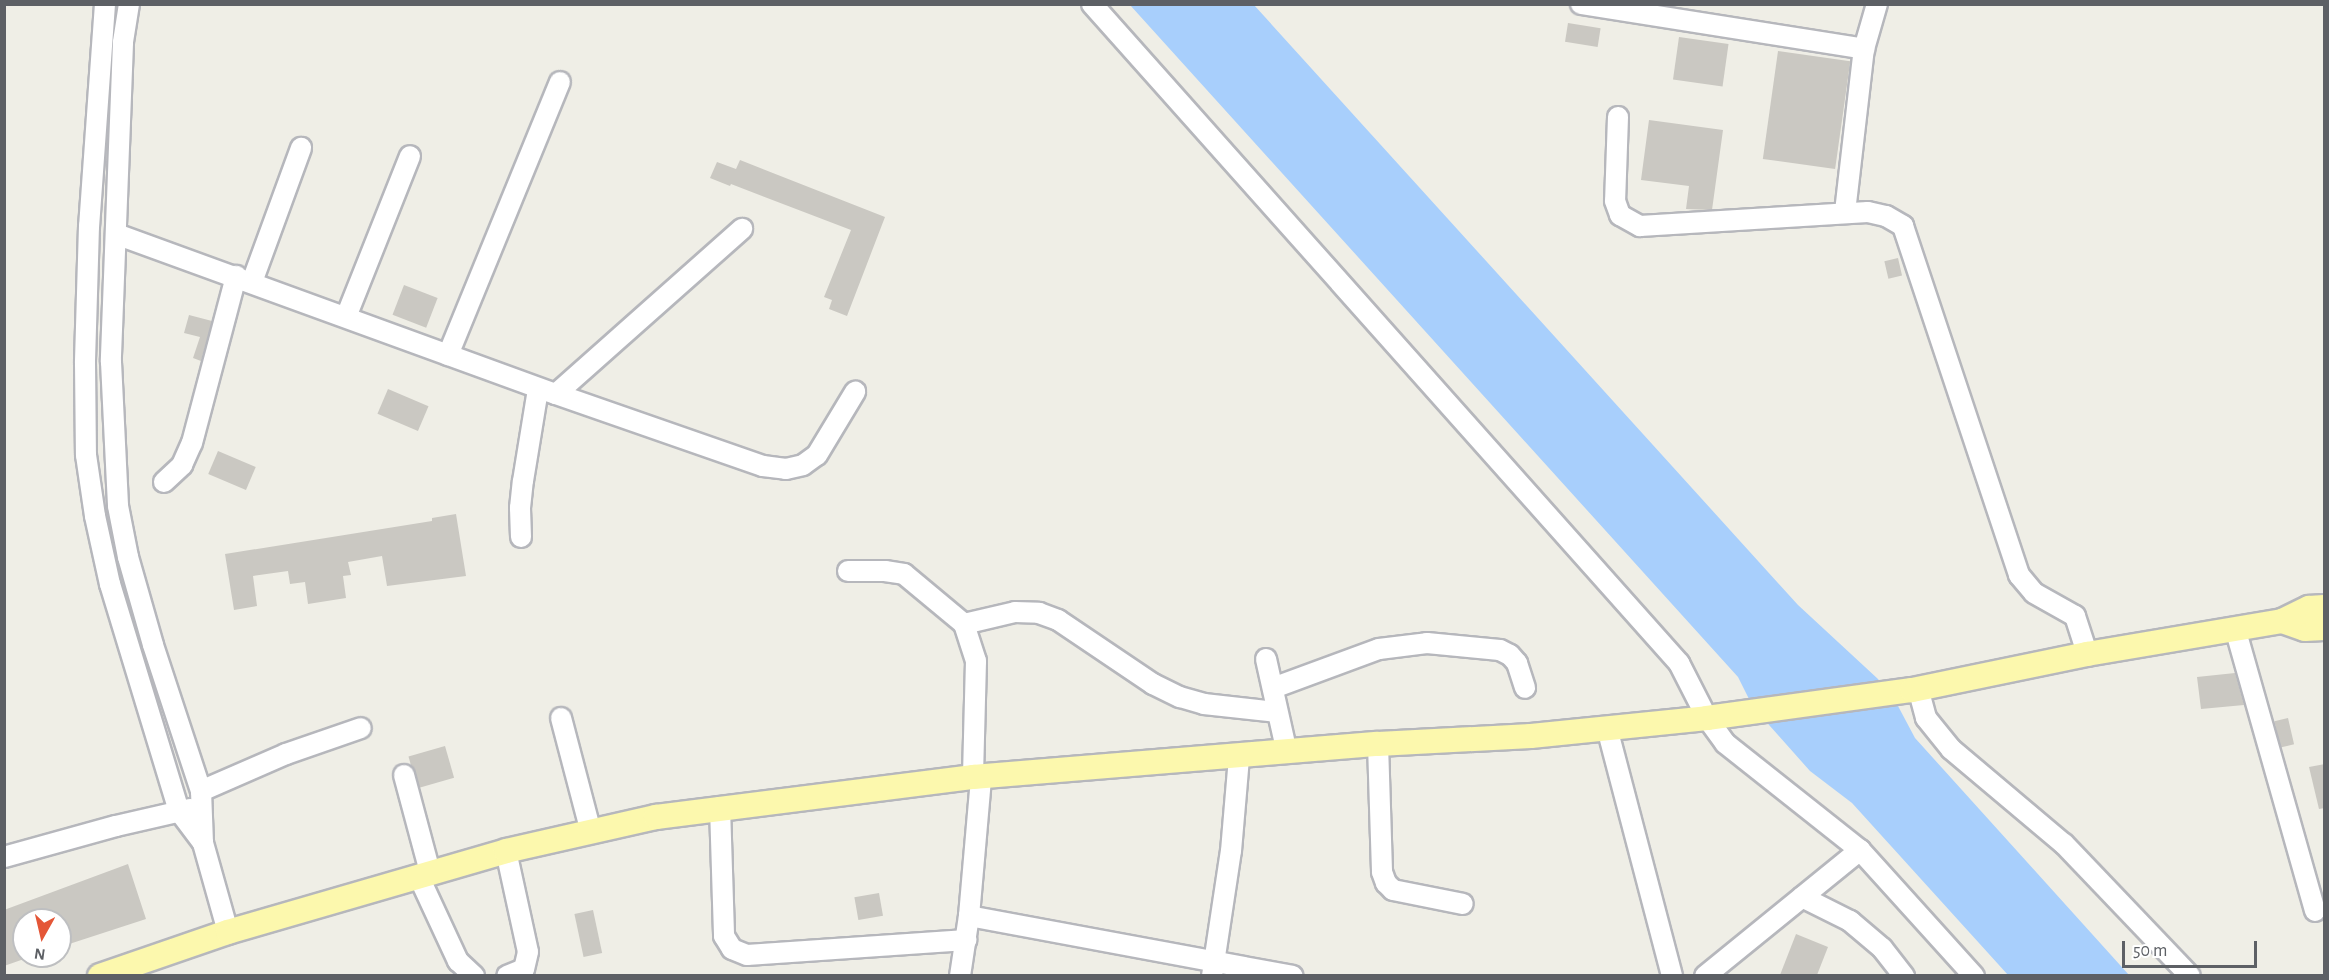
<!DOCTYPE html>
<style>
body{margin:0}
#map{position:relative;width:2329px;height:980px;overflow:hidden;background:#efeee6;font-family:"Alegreya Sans",sans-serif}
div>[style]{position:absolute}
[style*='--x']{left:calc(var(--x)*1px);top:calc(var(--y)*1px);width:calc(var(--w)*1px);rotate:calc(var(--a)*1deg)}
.water>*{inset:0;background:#a8cffc}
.building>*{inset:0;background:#cac8c2;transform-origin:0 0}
.roads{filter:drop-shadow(2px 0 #b6b7bc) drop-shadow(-2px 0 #b6b7bc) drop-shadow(0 2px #b6b7bc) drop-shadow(0 -2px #b6b7bc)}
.minor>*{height:20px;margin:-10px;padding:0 10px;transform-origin:10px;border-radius:10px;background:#fff}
.major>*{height:24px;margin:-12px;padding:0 12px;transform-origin:12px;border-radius:12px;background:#fcf8ad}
span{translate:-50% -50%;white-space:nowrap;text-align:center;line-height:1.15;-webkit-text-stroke:4.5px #fff;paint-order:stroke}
.frame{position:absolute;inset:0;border:6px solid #5d6065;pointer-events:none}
.north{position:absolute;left:12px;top:908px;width:60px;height:60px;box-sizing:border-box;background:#fff;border:2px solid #bebfc1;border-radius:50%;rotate:188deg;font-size:16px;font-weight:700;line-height:24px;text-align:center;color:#5d6065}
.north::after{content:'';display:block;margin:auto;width:21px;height:27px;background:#e45637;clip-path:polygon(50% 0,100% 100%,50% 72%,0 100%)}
.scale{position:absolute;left:2122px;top:941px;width:135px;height:27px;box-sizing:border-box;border:3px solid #5d6065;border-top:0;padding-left:8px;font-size:18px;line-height:21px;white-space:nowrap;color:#5d6065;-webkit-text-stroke:4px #fff;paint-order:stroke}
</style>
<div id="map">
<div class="water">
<i style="clip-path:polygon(1130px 5px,1254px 5px,1798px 605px,1878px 679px,1898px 706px,1915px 738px,2129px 975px,2008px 975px,1852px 803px,1810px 771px,1753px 707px,1738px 677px)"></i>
</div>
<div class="building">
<i style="left:1568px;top:23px;width:33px;height:19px;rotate:9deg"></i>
<i style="left:1679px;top:37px;width:50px;height:43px;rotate:8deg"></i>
<i style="left:1778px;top:51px;width:73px;height:109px;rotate:8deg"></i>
<i style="clip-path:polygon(1649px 120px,1723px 130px,1712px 210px,1686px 209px,1689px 186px,1641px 180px)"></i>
<i style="clip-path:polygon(740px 160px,885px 217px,847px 316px,829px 309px,832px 300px,824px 297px,851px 230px,731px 184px,730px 186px,710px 178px,717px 162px,736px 169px)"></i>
<i style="left:1898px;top:258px;width:18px;height:14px;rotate:77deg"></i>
<i style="left:404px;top:285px;width:36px;height:32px;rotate:21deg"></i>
<i style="clip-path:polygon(189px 315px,212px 321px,201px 361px,193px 358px,200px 337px,184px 333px)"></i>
<i style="left:388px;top:389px;width:44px;height:27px;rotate:23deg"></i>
<i style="left:218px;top:451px;width:41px;height:25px;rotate:23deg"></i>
<i style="clip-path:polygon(456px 514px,466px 576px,387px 586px,382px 556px,348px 562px,351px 575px,343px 576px,346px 598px,308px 604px,305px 582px,290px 584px,288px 571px,253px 576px,257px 606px,234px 610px,225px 554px,432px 521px,432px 518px)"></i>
<i style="clip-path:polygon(2235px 673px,2244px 705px,2201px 709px,2197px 677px)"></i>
<i style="left:2288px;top:718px;width:27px;height:14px;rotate:77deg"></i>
<i style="left:445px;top:746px;width:33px;height:38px;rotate:74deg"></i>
<i style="clip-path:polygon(2325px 764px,2325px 808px,2319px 809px,2309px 767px)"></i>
<i style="clip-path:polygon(128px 864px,146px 919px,60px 947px,60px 920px,24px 920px,24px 959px,4px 966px,4px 910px)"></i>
<i style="left:879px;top:893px;width:23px;height:25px;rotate:80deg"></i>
<i style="left:593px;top:910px;width:44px;height:19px;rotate:78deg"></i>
<i style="clip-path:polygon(1796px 934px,1828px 947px,1817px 975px,1780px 975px)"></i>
</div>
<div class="roads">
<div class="minor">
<i style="--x:105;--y:4;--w:223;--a:94.1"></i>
<i style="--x:89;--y:226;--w:137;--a:91.7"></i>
<i style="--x:85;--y:363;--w:92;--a:89.4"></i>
<i style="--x:86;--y:455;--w:62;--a:81.6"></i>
<i style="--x:95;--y:516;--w:70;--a:77.6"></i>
<i style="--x:110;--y:584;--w:237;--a:73.1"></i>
<i style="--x:179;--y:811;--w:40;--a:53"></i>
<i style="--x:129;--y:4;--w:39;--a:99"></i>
<i style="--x:123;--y:43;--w:319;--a:92.2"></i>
<i style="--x:111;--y:362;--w:144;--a:87.2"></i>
<i style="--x:118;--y:506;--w:52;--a:78.9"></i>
<i style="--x:128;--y:557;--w:91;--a:74.1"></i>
<i style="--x:153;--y:645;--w:154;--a:71.8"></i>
<i style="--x:201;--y:791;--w:52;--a:87.8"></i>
<i style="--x:203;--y:843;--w:92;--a:74.3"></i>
<i style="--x:1092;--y:4;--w:883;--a:48.31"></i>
<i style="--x:1679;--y:663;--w:62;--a:63"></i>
<i style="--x:1707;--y:718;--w:31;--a:54"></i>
<i style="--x:1725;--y:743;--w:172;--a:38.4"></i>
<i style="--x:1860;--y:850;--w:170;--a:47.9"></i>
<i style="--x:1581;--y:4;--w:287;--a:9"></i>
<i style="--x:1618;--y:117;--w:84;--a:92"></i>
<i style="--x:1615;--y:201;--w:15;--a:70"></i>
<i style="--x:1620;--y:215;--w:23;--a:29"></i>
<i style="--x:1640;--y:226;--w:228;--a:-3.5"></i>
<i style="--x:1868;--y:212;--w:18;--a:13"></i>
<i style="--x:1886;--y:216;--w:20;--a:30"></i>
<i style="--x:1903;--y:226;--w:368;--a:71.6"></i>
<i style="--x:2019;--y:575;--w:23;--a:50"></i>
<i style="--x:2034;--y:593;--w:47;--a:29.3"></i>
<i style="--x:2075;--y:616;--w:40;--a:72"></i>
<i style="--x:1845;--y:212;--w:164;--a:-83.4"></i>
<i style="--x:1864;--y:49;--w:47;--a:-73.9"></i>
<i style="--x:116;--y:234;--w:468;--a:20"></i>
<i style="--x:556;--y:394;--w:249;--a:-41.6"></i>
<i style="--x:252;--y:282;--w:143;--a:-69.9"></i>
<i style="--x:346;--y:317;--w:173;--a:-68.3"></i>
<i style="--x:448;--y:355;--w:295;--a:-67.7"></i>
<i style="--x:556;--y:394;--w:219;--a:19.2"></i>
<i style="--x:763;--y:466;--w:23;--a:7"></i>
<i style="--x:786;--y:469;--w:17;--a:-13"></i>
<i style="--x:803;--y:465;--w:17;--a:-36"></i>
<i style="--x:817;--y:455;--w:74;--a:-58.9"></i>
<i style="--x:164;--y:482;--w:25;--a:-43"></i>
<i style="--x:182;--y:465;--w:24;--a:-66"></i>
<i style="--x:192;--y:443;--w:173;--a:-75.2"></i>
<i style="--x:521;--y:537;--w:29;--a:-92"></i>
<i style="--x:520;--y:508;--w:27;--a:-84"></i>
<i style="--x:523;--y:481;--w:93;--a:-80.7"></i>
<i style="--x:848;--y:571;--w:37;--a:0"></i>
<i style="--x:885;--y:571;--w:19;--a:9"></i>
<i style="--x:904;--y:574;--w:78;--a:39.8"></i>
<i style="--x:964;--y:624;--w:39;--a:72"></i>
<i style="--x:976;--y:661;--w:116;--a:91.5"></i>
<i style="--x:964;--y:624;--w:52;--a:-13.2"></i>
<i style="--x:1015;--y:612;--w:24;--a:2"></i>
<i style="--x:1039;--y:613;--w:20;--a:20"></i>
<i style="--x:1058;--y:620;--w:115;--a:34"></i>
<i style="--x:1153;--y:684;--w:30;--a:26"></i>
<i style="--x:1180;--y:697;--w:25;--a:16"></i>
<i style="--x:1204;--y:704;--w:72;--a:6.3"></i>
<i style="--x:2235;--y:628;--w:294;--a:74.2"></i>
<i style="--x:1266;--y:659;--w:96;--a:77.4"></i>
<i style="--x:1273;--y:688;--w:113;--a:-20.2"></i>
<i style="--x:1379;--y:649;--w:48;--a:-7.1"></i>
<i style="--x:1427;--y:643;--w:73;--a:5.5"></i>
<i style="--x:1500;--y:650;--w:11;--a:27"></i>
<i style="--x:1510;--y:655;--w:11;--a:49"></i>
<i style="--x:1517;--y:663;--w:26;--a:72"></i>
<i style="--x:1918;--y:688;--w:31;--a:75"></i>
<i style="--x:1926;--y:718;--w:40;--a:51"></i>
<i style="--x:1951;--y:749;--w:148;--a:40.1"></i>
<i style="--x:2064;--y:844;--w:182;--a:46.3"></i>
<i style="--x:561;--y:718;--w:118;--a:75.3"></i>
<i style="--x:1607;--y:728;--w:256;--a:75.3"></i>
<i style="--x:1378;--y:744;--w:128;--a:88.2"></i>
<i style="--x:1382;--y:872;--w:12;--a:70"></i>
<i style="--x:1386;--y:883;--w:10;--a:45"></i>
<i style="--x:1393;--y:890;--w:71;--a:11.3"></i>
<i style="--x:404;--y:775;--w:100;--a:75"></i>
<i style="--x:201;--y:791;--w:93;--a:-23.5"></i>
<i style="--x:286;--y:754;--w:79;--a:-19.1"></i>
<i style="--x:720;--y:807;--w:129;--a:88.2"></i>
<i style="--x:724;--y:936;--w:15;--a:58"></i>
<i style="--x:732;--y:949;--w:16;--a:22"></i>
<i style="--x:747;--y:955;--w:220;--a:-3.9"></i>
<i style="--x:506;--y:851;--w:103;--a:77.7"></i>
<i style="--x:528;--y:952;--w:17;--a:103"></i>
<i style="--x:524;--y:969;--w:18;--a:158"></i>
<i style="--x:4;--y:857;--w:116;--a:-15.5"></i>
<i style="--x:116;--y:826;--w:76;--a:-12.9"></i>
<i style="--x:419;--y:877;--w:93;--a:65.1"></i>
<i style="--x:458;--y:961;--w:22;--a:43"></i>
<i style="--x:1802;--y:897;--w:54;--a:26.6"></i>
<i style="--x:1850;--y:921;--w:42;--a:40.2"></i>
<i style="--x:1882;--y:948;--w:36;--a:52"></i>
<i style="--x:969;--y:916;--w:329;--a:10.5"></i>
<i style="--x:960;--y:976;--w:61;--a:-81.5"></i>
<i style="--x:969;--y:916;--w:139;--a:-85"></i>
<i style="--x:1212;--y:976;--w:126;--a:-81.4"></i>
<i style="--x:1231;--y:851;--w:94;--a:-85.1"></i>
<i style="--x:1705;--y:976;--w:200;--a:-39.1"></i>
</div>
<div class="major">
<i style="--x:2282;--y:621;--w:24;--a:19"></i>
<i style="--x:2305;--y:629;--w:19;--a:-3"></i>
<i style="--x:100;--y:976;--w:135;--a:-19"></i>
<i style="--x:228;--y:932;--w:290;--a:-16.2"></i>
<i style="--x:506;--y:851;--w:154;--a:-12.8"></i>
<i style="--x:656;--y:817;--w:320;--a:-7.2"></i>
<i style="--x:973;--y:777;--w:406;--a:-4.7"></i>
<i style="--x:1378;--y:744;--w:153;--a:-3"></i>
<i style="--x:1531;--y:736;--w:177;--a:-5.8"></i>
<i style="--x:1707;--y:718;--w:207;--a:-7.8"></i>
<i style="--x:1912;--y:690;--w:179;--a:-11.6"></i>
<i style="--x:2087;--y:654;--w:198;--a:-9.6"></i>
<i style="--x:2282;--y:621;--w:30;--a:-26"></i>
<i style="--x:2309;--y:608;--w:15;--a:-4"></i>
</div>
</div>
<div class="frame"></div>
<div class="north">N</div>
<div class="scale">50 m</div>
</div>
